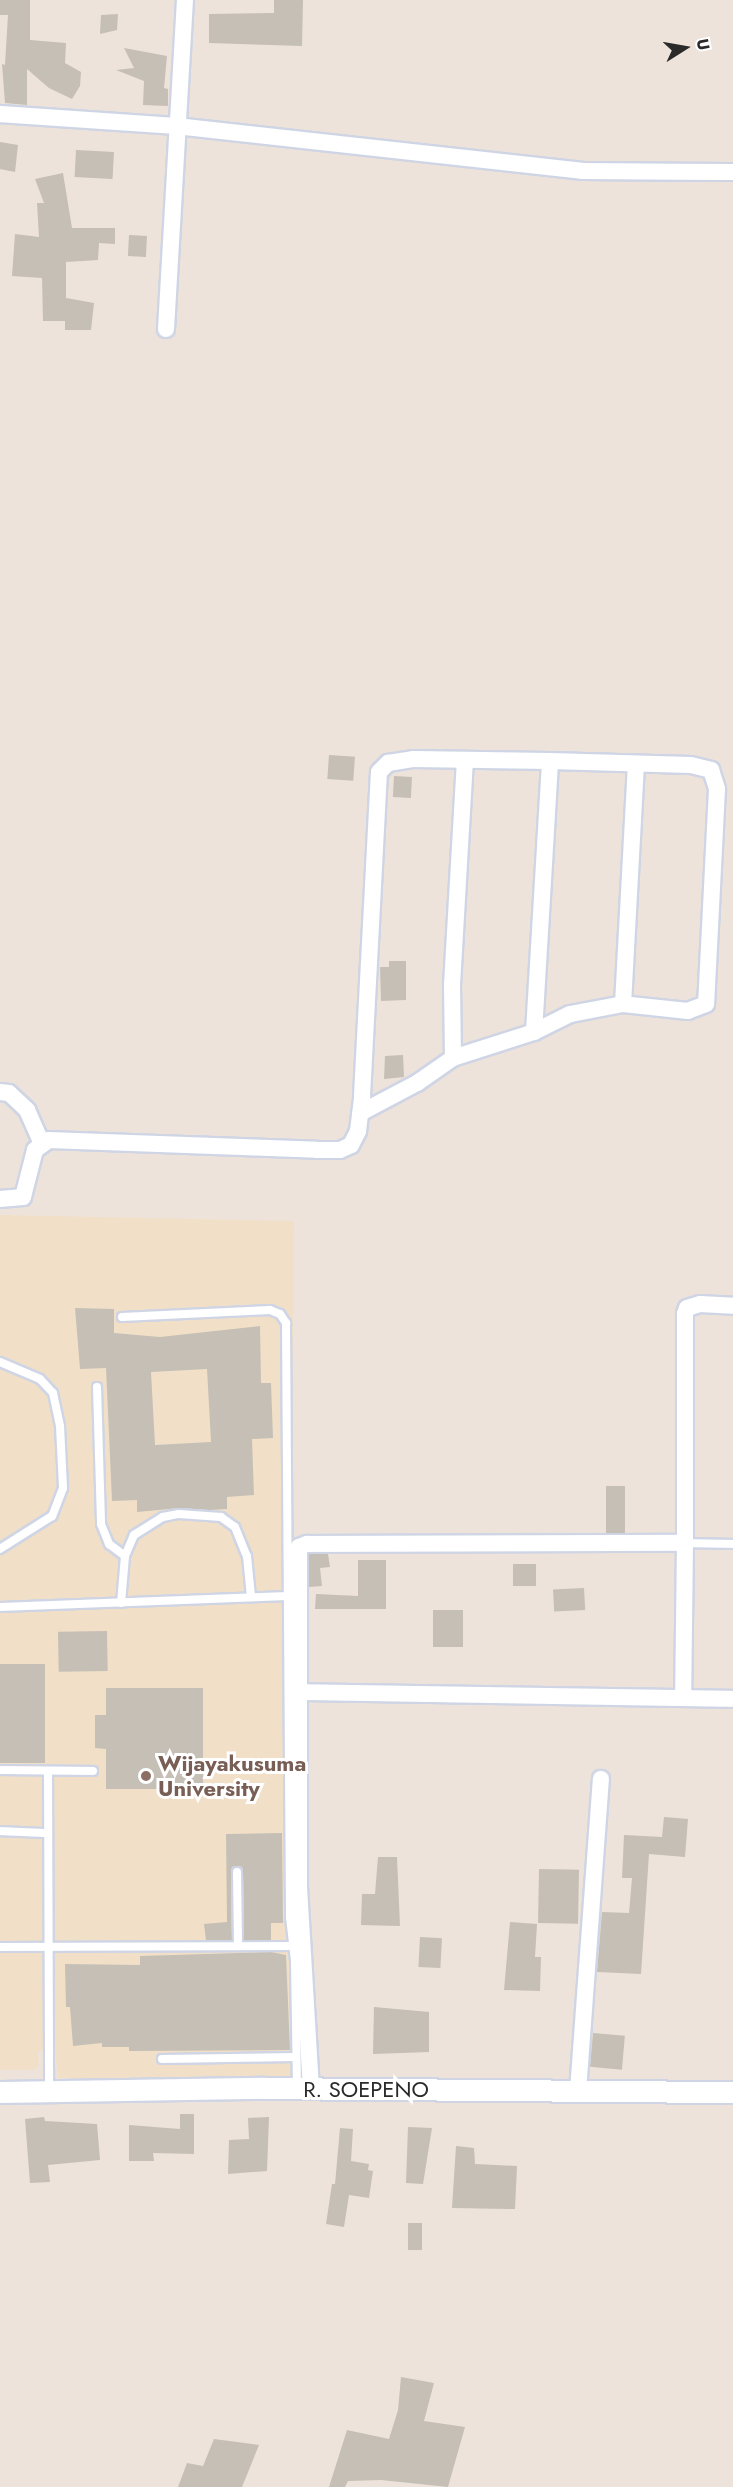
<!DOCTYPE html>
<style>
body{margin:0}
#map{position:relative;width:733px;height:2487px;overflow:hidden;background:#ede3da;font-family:Jost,sans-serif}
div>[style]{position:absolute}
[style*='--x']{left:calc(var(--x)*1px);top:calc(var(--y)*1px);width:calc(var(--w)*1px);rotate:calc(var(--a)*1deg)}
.education>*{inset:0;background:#f1e0c7}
.building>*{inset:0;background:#c5bfb6;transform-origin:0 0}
.roads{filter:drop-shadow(2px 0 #cfd5e4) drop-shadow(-2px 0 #cfd5e4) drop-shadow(0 2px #cfd5e4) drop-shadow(0 -2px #cfd5e4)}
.service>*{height:8px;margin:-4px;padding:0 4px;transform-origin:4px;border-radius:4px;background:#fff}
.minor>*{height:16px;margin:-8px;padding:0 8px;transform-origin:8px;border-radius:8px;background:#fff}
.tertiary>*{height:21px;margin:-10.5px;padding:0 10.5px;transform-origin:10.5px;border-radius:10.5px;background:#fff}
.dots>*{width:16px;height:16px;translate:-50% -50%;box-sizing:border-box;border:3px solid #fff;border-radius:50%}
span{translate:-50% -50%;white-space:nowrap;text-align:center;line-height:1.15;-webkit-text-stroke:6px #fff;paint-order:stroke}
.education-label{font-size:22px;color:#785e54;font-weight:700}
.left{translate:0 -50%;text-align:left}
.street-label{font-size:22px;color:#2a2a2a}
.north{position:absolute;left:655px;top:18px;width:60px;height:60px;-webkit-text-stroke:4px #fff;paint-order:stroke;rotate:79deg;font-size:16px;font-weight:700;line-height:24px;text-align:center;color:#2a2a2a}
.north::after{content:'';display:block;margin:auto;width:21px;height:27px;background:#2a2a2a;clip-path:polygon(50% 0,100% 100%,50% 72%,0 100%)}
</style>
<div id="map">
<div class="education">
<i style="clip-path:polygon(0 1215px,294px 1221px,291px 1633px,301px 2079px,58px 2078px,55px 2049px,38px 2051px,39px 2065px,34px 2070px,0 2070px)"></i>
</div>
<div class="building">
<i style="clip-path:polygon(0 0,30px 0,30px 40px,66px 43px,65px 63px,81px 72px,80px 86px,72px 99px,49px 88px,27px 69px,27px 105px,5px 103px,2px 64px,5px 65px,8px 15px,0 15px)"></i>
<i style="clip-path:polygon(274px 0,303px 0,302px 46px,209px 43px,209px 14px,274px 13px)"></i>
<i style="clip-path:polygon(118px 14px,117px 30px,100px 34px,101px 15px)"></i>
<i style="clip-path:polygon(124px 48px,167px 56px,164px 88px,168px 89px,168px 106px,143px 105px,144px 81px,116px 70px,134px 68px)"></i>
<i style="clip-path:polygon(0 142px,18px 145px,15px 172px,0 169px)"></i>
<i style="left:76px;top:150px;width:38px;height:27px;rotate:3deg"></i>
<i style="clip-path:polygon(63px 173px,72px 228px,115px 228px,115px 244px,99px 243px,98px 260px,66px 262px,66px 298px,94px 303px,91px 330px,65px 330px,65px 321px,43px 321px,42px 278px,12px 276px,15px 234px,39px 237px,37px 203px,44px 203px,35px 179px)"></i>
<i style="left:129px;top:235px;width:18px;height:21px;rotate:3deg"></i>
<i style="left:329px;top:755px;width:26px;height:24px;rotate:4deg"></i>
<i style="left:394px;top:776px;width:18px;height:21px;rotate:3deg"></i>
<i style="clip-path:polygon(389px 961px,406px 961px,406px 1000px,381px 1001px,380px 967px,389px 967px)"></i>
<i style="clip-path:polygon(403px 1055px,404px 1077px,384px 1079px,385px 1056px)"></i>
<i style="clip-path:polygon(evenodd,75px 1308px,114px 1309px,114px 1333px,160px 1337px,260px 1326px,261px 1383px,271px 1383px,273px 1438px,252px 1439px,254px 1495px,227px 1497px,227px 1509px,209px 1510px,179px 1508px,137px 1512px,137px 1500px,112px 1501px,106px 1368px,80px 1369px,75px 1308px,207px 1369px,211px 1442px,155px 1445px,151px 1372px,207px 1369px)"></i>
<i style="left:606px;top:1486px;width:19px;height:47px"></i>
<i style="clip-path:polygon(309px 1554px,328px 1554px,330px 1567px,320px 1568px,322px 1586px,309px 1587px)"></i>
<i style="clip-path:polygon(358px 1560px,386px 1560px,386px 1609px,315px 1609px,316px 1594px,358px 1596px)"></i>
<i style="left:536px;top:1564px;width:22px;height:23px;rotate:90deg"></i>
<i style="left:584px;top:1588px;width:22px;height:31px;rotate:87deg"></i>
<i style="left:433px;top:1610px;width:30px;height:37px"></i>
<i style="left:107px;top:1631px;width:40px;height:49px;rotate:89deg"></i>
<i style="left:0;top:1664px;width:45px;height:99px"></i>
<i style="clip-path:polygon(106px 1688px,203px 1688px,203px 1789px,106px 1789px,106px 1749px,95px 1748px,95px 1715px,106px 1715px)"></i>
<i style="clip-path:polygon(664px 1817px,688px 1819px,685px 1857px,649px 1854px,641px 1974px,597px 1972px,602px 1912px,629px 1913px,632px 1878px,622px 1878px,624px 1835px,662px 1837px)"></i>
<i style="clip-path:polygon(282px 1833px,283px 1923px,271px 1923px,271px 1940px,244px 1940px,243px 1872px,237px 1866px,231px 1872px,232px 1940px,206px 1940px,204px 1924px,227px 1922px,226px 1834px)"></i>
<i style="clip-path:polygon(378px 1857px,397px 1857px,400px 1926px,361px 1925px,362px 1894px,375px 1894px)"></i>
<i style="left:539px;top:1869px;width:40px;height:54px;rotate:1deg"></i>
<i style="clip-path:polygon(510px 1922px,537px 1924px,535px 1957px,541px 1957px,540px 1991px,504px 1990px)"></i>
<i style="left:420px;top:1937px;width:22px;height:30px;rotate:3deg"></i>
<i style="clip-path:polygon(271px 1952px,286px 1955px,290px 2050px,129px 2051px,129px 2047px,102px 2047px,102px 2043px,73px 2046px,70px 2007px,66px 2007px,65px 1964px,140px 1965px,140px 1956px)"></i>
<i style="clip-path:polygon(374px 2007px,429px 2012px,429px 2052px,373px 2054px)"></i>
<i style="left:593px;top:2033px;width:32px;height:34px;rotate:5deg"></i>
<i style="clip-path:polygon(180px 2114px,194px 2114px,194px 2154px,153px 2153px,154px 2161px,129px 2161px,129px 2125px,180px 2129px)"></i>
<i style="clip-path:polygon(44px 2117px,45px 2121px,97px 2124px,100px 2160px,48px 2165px,50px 2182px,30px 2183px,25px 2119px)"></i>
<i style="clip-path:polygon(269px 2117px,267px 2171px,228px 2174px,229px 2140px,249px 2139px,248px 2118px)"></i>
<i style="clip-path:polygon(408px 2127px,432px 2128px,423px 2184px,406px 2183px)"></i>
<i style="clip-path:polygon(340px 2128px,353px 2129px,351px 2161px,369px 2164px,368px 2170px,373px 2171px,369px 2198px,349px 2195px,344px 2227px,326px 2224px,332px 2184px,335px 2184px)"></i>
<i style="clip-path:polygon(456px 2146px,474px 2148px,475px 2164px,517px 2166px,515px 2209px,452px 2208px)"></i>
<i style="left:408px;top:2223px;width:14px;height:27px"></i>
<i style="clip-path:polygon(401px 2377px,434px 2383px,424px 2421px,465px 2427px,448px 2487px,381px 2480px,348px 2481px,345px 2487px,329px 2487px,347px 2430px,389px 2439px,398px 2410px)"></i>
<i style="clip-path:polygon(214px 2439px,259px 2445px,242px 2487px,178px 2487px,187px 2463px,203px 2466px)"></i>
</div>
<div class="roads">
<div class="service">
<i style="--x:122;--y:1317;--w:148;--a:-2.7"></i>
<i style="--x:270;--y:1310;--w:11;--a:22"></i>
<i style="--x:280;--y:1314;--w:11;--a:56"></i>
<i style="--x:286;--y:1323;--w:594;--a:89.61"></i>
<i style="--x:290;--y:1917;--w:43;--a:83.4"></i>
<i style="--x:295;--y:1960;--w:129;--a:89.1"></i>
<i style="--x:0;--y:1362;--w:43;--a:23"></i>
<i style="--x:40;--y:1379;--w:19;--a:47"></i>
<i style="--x:53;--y:1393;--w:34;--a:78"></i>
<i style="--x:60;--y:1426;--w:62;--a:87.2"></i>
<i style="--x:63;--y:1488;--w:30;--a:111"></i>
<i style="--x:52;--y:1516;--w:62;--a:147.6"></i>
<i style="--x:97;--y:1387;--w:137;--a:88.3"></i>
<i style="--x:101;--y:1524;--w:22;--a:68"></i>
<i style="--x:109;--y:1544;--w:20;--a:37"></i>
<i style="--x:685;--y:1543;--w:48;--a:1.2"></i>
<i style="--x:121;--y:1603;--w:47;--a:-85.1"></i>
<i style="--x:125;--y:1556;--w:23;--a:-67"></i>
<i style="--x:134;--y:1535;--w:34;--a:-32"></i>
<i style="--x:163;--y:1517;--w:16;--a:-11"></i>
<i style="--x:179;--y:1514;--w:42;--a:4.1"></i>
<i style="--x:221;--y:1517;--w:17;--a:36"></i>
<i style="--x:235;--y:1527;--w:31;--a:68"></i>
<i style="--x:247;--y:1556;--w:41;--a:84.4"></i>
<i style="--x:0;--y:1607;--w:288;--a:-2.2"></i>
<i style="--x:0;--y:1770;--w:93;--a:0.6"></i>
<i style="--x:48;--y:1771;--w:319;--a:89.8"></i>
<i style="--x:0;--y:1831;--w:46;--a:2.5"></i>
<i style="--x:237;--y:1872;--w:73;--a:89.2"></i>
<i style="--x:0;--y:1947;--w:293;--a:-0.2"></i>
<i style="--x:162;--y:2059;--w:134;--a:-0.9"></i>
</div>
<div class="minor">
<i style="--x:0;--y:114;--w:176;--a:3.9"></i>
<i style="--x:176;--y:126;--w:408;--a:6.3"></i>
<i style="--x:582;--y:171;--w:151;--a:0.4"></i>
<i style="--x:166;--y:329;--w:330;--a:-86.7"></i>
<i style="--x:623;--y:1004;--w:240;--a:-86.9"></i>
<i style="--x:534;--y:1032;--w:271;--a:-86.6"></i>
<i style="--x:453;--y:1058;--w:73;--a:-90.8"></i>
<i style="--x:452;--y:985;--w:224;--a:-86.7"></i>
<i style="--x:0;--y:1092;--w:9;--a:6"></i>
<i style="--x:9;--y:1093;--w:25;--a:43"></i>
<i style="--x:27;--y:1110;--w:36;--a:66"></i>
<i style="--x:0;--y:1199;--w:23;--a:-5"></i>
<i style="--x:23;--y:1197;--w:49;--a:-75.7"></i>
<i style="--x:35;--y:1150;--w:17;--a:-36"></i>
<i style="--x:49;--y:1140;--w:268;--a:2.1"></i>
<i style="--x:317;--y:1150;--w:23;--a:0"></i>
<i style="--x:340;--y:1150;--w:12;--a:-24"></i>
<i style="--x:351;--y:1145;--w:16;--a:-63"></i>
<i style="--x:358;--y:1131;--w:35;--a:-83"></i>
<i style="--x:362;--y:1096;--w:324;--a:-87"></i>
<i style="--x:379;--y:772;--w:13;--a:-45"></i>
<i style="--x:388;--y:763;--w:25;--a:-9"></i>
<i style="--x:413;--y:759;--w:137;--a:0.8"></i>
<i style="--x:550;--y:761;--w:141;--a:1.6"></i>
<i style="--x:691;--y:765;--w:21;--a:14"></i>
<i style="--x:711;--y:770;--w:20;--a:72"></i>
<i style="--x:717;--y:789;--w:215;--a:92.9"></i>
<i style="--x:706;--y:1004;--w:19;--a:159"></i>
<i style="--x:688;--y:1011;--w:65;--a:-173.9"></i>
<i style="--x:623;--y:1004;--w:54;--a:169.3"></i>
<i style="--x:570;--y:1014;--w:40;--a:153.4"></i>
<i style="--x:534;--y:1032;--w:85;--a:162.2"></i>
<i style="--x:453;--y:1058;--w:44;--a:145.2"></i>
<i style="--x:417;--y:1083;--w:64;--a:152.2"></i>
<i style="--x:685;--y:1543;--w:229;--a:-90"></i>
<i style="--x:685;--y:1314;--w:6;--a:-72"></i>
<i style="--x:687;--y:1308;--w:14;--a:-17"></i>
<i style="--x:700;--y:1304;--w:33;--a:3"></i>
<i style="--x:296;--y:1692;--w:437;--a:0.9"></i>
<i style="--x:311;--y:2089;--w:201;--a:-93.4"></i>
<i style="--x:299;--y:1888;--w:341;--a:-90"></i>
<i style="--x:299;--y:1547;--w:9;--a:-21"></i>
<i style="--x:307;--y:1544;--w:378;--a:-0.2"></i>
<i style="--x:685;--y:1543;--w:155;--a:90.7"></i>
<i style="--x:578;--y:2091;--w:313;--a:-85.8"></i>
</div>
<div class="tertiary">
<i style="--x:0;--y:2092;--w:264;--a:-0.9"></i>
<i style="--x:264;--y:2088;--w:469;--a:0.5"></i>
</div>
</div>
<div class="dots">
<i style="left:146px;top:1776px;background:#8d6e63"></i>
</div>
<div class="education-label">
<span class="left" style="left:158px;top:1776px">Wijayakusuma<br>University</span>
</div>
<div class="street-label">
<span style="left:366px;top:2090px">R. SOEPENO</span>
</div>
<div class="north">U</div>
</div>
